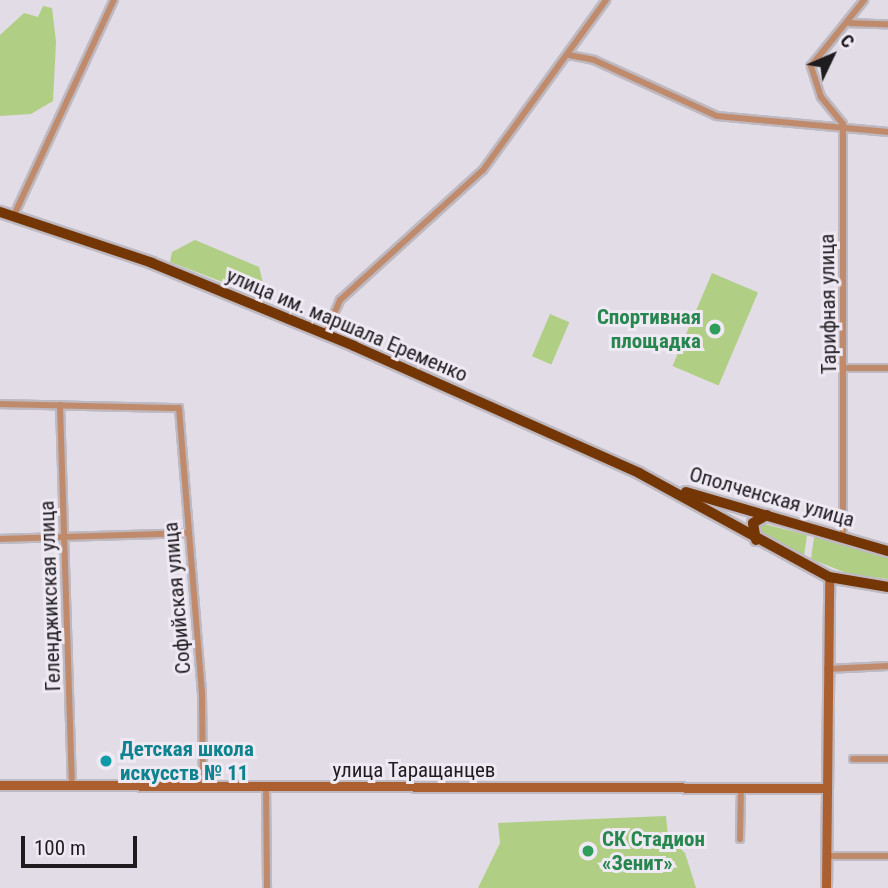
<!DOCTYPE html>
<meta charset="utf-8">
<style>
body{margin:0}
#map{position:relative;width:888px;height:888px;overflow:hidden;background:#e1dce5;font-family:"Roboto Condensed",sans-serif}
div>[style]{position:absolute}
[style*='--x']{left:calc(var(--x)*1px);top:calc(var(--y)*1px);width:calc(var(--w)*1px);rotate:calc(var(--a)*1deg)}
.green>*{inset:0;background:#b1ce85;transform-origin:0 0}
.roads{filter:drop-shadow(2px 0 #beb9c1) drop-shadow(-2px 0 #beb9c1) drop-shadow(0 2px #beb9c1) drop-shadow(0 -2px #beb9c1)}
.street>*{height:6px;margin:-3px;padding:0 3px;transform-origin:3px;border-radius:3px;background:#c08b6c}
.secondary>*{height:9px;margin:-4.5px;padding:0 4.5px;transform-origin:4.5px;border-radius:4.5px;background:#ac602f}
.highway>*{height:10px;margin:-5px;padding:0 5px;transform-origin:5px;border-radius:5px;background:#753605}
.dots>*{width:19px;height:19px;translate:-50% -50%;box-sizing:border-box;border:4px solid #eee9f3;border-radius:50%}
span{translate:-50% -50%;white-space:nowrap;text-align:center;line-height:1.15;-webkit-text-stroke:6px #eee9f3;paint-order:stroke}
.street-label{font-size:21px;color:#1e1c1f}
.leisure-label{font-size:21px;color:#27864d;font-weight:700}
.right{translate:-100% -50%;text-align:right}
.left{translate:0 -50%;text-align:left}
.culture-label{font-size:21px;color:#0d838f;font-weight:700}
.north{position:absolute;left:797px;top:21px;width:70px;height:70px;-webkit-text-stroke:5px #eee9f3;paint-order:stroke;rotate:46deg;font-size:19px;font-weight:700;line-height:28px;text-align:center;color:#1e1c1f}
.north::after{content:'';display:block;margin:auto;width:24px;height:32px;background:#1e1c1f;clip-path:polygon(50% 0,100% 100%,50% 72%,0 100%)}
.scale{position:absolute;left:21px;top:836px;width:116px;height:32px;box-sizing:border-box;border:4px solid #1e1c1f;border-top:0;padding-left:9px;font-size:21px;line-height:24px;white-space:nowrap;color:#1e1c1f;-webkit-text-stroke:5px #eee9f3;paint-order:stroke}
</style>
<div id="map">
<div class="green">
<i style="clip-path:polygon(43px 6px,52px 8px,56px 42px,53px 101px,31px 114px,0 116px,0 35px,24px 13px,38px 17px)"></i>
<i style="clip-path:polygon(195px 240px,259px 267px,265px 291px,259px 296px,170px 262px,172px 252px)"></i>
<i style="left:712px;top:273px;width:50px;height:101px;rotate:23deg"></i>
<i style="left:550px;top:314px;width:21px;height:46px;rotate:23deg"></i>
<i style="clip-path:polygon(760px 523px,807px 535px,804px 556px,759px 535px)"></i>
<i style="clip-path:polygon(814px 537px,888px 558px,888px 579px,849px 574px,811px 559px)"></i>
<i style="clip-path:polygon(666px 816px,668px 837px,685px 853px,696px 888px,478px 888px,500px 843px,498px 823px)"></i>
</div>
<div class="roads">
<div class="street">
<i style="--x:850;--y:23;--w:38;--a:2"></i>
<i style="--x:569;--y:55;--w:25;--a:11"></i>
<i style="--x:594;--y:60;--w:135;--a:24.5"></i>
<i style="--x:717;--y:116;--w:172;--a:5.3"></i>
<i style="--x:14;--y:215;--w:237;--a:-65.1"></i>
<i style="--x:325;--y:334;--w:37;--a:-66"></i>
<i style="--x:340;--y:300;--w:193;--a:-42.3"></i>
<i style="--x:483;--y:170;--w:210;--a:-54.1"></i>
<i style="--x:847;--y:368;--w:41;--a:0"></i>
<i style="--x:0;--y:404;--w:179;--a:1.3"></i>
<i style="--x:179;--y:408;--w:287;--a:85.4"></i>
<i style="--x:202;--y:694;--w:91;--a:89.4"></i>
<i style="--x:60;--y:405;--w:381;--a:88.2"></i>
<i style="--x:843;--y:537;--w:413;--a:-90"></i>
<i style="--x:843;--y:124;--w:35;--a:-129"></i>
<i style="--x:821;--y:97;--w:33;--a:-108"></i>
<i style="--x:811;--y:66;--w:85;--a:-51.2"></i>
<i style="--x:0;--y:539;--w:189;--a:-1.8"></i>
<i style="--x:827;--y:669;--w:61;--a:-2.8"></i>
<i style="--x:853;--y:759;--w:35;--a:0"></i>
<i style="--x:266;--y:786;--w:102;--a:89.4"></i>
<i style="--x:740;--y:839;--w:51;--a:-88.9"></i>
<i style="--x:826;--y:856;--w:62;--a:0"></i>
</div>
<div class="secondary">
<i style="--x:0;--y:785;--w:827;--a:0.21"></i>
<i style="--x:826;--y:888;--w:311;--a:-89.4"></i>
</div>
<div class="highway">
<i style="--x:0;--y:212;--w:160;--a:18.5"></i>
<i style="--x:152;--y:263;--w:218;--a:22.3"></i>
<i style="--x:354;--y:346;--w:312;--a:24"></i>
<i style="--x:639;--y:473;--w:217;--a:28.7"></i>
<i style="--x:829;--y:577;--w:60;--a:9.6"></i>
<i style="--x:686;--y:492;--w:210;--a:16.3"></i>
<i style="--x:756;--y:540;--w:17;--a:-100"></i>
<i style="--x:753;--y:523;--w:16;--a:-30"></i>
</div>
</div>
<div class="dots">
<i style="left:715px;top:329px;background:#2e9e5b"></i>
<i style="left:106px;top:761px;background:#0f9aa8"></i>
<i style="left:588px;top:851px;background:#2e9e5b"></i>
</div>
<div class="street-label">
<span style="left:828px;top:304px;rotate:-91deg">Тарифная улица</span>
<span style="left:347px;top:325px;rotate:23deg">улица им. маршала Еременко</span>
<span style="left:772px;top:497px;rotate:16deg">Ополченская улица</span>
<span style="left:50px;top:596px;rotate:-92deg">Геленджикская улица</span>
<span style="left:177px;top:598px;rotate:-95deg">Софийская улица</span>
<span style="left:414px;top:770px">улица Таращанцев</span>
</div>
<div class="leisure-label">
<span class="right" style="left:701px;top:329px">Спортивная<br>площадка</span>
<span class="left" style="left:602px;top:851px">СК Стадион<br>«Зенит»</span>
</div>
<div class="culture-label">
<span class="left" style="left:120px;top:761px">Детская школа<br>искусств № 11</span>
</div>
<div class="north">С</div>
<div class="scale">100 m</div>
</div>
